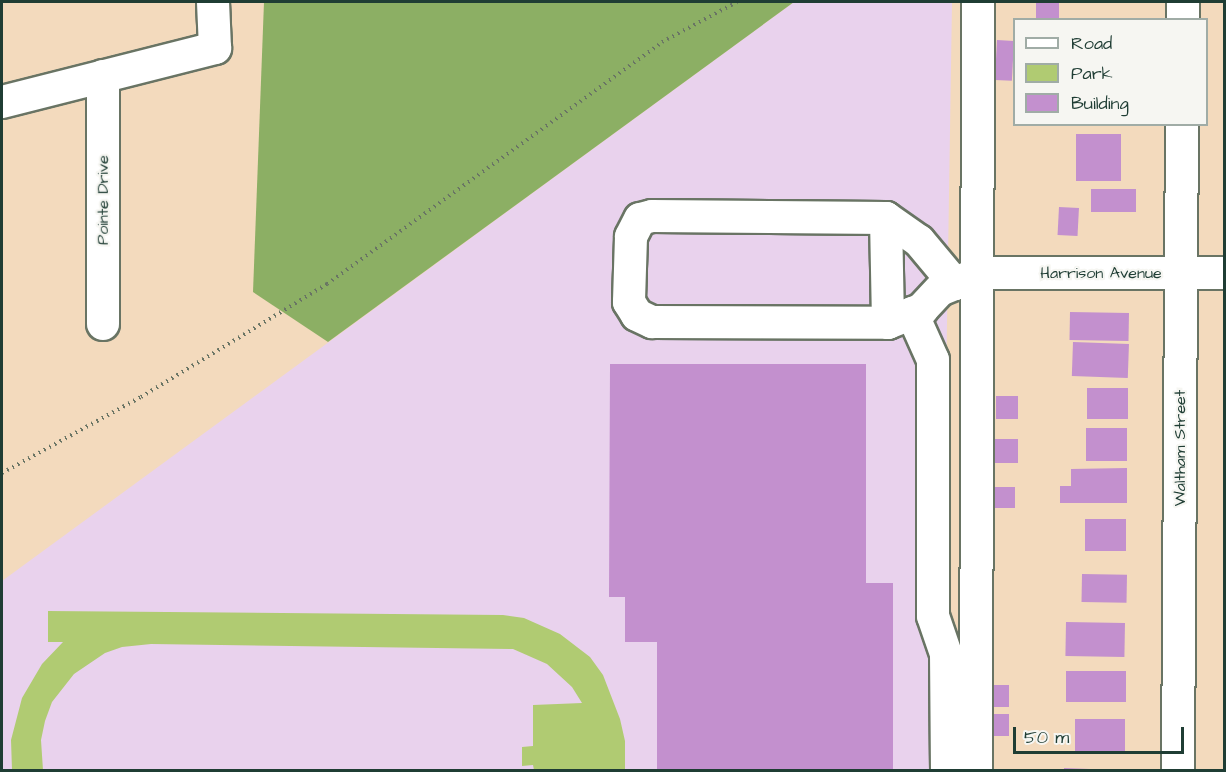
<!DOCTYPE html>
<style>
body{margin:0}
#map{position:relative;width:1226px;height:772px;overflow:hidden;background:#f3dabd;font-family:"Architects Daughter",sans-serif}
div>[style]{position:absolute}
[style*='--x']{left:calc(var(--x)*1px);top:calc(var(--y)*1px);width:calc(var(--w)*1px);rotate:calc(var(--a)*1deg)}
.built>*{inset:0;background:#e9d2ed}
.green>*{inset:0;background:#b0cb72}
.forest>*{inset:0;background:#8caf64}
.building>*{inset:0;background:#c390ce;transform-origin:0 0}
.path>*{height:4px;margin-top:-2px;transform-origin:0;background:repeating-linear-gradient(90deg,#697464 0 1.5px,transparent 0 6px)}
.roads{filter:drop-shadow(2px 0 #697464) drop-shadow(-2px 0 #697464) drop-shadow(0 2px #697464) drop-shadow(0 -2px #697464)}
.minor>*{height:32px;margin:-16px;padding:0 16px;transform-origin:16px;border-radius:16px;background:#fff}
span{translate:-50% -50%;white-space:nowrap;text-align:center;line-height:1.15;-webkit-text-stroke:4.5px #f6f6f2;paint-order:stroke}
.street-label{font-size:16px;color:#1f3d34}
.frame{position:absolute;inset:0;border:3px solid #1f3d34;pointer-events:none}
.legend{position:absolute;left:1013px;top:18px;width:195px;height:108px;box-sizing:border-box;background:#f6f6f2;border:2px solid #a0aca6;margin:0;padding:8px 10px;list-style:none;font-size:18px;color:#1f3d34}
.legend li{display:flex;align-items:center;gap:12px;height:30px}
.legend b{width:30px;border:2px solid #a0aca6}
.scale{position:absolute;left:1013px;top:727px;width:171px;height:27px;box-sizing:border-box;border:3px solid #1f3d34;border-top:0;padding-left:8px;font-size:18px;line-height:21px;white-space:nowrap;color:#1f3d34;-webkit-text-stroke:4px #f6f6f2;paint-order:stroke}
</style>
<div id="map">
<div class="built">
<i style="clip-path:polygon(794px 2px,952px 2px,940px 770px,2px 770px,2px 581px)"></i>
</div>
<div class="green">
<i style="clip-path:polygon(48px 611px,503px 615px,524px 618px,560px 634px,590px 657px,603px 675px,620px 719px,625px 741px,625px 770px,534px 770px,533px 765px,522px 766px,522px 747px,533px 746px,533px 705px,582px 703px,572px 687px,547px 664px,513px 649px,151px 644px,122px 647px,105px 653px,74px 674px,52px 702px,45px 721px,41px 740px,43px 770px,12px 770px,11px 740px,22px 698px,42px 664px,63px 642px,48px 642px)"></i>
</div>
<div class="forest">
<i style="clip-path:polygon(264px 2px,794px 2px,328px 342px,253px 292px)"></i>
</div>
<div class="building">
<i style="left:1036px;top:2px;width:23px;height:18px"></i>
<i style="left:997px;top:40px;width:17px;height:40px;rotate:3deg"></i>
<i style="left:1121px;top:134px;width:47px;height:45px;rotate:90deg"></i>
<i style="left:1136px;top:189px;width:23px;height:45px;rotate:90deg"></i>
<i style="left:1059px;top:207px;width:20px;height:28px;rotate:3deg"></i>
<i style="left:1070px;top:312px;width:59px;height:28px;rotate:1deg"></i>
<i style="left:1073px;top:342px;width:56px;height:34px;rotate:2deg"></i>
<i style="clip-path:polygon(610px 364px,866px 364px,866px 583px,893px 583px,893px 770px,657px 770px,657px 642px,625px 642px,625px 597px,609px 597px)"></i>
<i style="left:1087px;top:388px;width:41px;height:31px"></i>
<i style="left:996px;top:396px;width:22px;height:23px"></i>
<i style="left:1086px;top:428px;width:41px;height:33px"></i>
<i style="left:987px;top:439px;width:31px;height:24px"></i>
<i style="clip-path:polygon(1127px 468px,1127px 503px,1060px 503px,1060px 486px,1071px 486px,1071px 469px)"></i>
<i style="left:988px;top:487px;width:27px;height:21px"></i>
<i style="left:1085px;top:519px;width:41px;height:32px"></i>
<i style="left:1082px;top:574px;width:45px;height:28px;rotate:1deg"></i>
<i style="left:1066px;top:622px;width:59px;height:34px;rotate:1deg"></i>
<i style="left:1066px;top:671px;width:60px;height:31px"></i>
<i style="left:985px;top:685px;width:24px;height:22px"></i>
<i style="left:986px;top:714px;width:23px;height:22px"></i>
<i style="left:1075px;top:719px;width:50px;height:35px"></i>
<i style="clip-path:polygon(1064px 768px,1090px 769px,1090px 770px,1064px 770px)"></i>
</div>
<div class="path">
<i style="--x:2;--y:473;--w:158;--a:-28.7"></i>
<i style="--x:141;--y:397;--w:218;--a:-31.3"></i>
<i style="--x:327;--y:284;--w:413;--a:-35.8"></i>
<i style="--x:662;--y:42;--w:85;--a:-28.1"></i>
</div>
<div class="roads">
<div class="minor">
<i style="--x:1183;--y:20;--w:18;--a:-90"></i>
<i style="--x:103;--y:76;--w:248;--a:90"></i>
<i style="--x:2;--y:102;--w:220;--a:-14.2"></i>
<i style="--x:215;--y:48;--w:46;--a:-92.5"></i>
<i style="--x:886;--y:218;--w:105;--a:88.9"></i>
<i style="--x:955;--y:284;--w:56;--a:-129.9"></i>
<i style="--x:919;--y:241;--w:40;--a:-145.1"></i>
<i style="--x:886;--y:218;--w:234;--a:-179.5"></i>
<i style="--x:652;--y:216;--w:12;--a:166"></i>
<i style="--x:640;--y:219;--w:20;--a:117"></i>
<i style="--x:631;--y:237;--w:65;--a:91.8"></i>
<i style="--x:629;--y:302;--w:15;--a:58"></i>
<i style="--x:637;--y:315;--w:17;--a:25"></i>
<i style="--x:652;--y:322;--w:236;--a:0.2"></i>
<i style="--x:888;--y:323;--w:37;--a:-22"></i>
<i style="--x:922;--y:309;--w:26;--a:-47"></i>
<i style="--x:940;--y:290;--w:16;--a:-22"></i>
<i style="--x:955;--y:284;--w:25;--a:-26"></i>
<i style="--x:978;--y:273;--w:246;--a:0"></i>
<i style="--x:912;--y:313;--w:51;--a:65.9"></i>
<i style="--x:933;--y:360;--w:256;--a:90"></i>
<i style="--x:933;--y:616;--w:40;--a:71.1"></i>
<i style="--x:946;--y:654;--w:116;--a:89.5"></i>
<i style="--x:976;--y:770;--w:768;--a:-89.85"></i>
<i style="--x:1178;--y:770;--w:646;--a:-89.65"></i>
</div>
</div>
<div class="street-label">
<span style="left:103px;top:200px;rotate:-90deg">Pointe Drive</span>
<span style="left:1101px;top:273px">Harrison Avenue</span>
<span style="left:1180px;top:448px;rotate:-90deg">Waltham Street</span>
</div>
<div class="frame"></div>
<ul class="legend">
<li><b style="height:8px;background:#fff"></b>Road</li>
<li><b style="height:16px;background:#b0cb72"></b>Park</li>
<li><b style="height:16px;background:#c390ce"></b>Building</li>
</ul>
<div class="scale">50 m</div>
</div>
